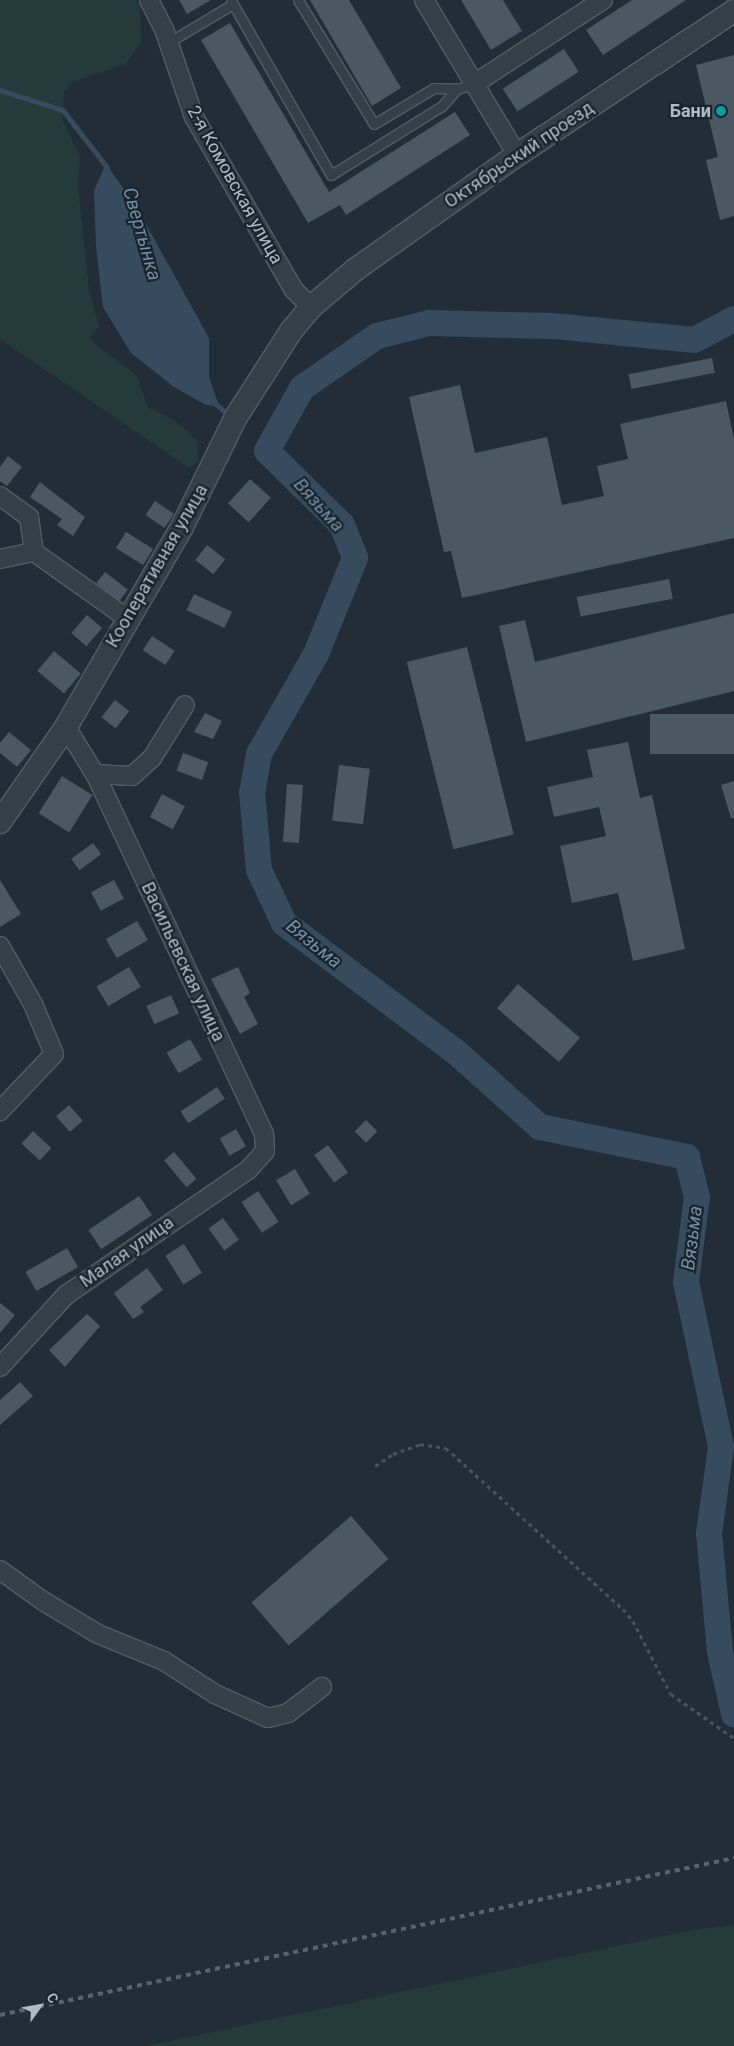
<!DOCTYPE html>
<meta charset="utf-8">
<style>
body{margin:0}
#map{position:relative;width:734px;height:2046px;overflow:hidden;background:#222d38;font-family:Roboto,sans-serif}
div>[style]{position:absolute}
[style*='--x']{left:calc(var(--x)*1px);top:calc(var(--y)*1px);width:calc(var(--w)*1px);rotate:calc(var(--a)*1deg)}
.green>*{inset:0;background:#253a3a}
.water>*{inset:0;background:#364b5e}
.stream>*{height:4.5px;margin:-2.25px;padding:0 2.25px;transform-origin:2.25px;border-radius:2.25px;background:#364b5e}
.river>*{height:26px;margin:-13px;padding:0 13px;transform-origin:13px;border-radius:13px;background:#364b5e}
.building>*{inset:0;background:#4a5863;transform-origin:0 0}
.path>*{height:2.5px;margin-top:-1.25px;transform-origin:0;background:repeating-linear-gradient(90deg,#435758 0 4px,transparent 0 8px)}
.roads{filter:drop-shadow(1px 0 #535d66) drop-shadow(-1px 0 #535d66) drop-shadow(0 1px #535d66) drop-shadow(0 -1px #535d66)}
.service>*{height:9px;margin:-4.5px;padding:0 4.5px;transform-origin:4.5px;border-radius:4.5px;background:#353f48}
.minor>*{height:18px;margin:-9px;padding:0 9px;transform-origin:9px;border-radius:9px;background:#353f48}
.tertiary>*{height:22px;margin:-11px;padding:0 11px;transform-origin:11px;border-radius:11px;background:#353f48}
.rail>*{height:4px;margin-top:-2px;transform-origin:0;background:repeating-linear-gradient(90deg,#57646f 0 5px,transparent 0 10px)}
.dots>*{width:14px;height:14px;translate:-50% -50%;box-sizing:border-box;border:2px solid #1b242d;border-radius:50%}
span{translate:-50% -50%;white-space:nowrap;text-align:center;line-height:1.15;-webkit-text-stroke:4.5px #1b242d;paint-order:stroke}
.poi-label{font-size:18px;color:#b0bac5;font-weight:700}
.right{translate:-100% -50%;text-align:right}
.street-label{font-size:18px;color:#b0bac5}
.water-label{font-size:19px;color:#718ea8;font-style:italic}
.north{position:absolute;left:15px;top:1981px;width:50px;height:50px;-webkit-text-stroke:4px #1b242d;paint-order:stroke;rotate:58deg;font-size:14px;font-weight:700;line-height:20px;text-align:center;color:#b0bac5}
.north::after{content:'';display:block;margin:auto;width:18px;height:22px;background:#b0bac5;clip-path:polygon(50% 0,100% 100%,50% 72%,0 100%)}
</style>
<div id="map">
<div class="green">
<i style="clip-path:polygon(0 0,136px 0,140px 9px,141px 42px,126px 64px,72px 82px,64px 92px,62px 119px,80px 156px,78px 186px,89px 289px,99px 327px,89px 339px,137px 376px,148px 407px,177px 422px,197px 440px,199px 461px,189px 468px,0 339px)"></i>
<i style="clip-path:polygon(734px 1925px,734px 2046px,146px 2046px,692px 1930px)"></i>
</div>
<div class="water">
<i style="clip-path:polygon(106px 164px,136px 206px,209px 338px,209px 377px,219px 406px,206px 405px,174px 387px,131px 353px,103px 307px,96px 247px,94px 190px)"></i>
</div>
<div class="stream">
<i style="--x:0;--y:90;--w:66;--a:17.6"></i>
<i style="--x:63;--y:110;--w:72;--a:52.3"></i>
<i style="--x:215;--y:403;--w:20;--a:41"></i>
</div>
<div class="river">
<i style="--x:734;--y:319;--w:45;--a:152.3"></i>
<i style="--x:694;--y:340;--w:142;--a:-174.3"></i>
<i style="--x:553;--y:326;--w:124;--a:-178.6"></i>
<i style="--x:429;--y:323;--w:54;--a:166"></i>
<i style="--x:377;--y:336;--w:91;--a:145.3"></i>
<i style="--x:302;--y:388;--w:72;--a:119.1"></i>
<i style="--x:267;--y:451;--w:105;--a:44.6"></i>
<i style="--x:342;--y:525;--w:35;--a:68"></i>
<i style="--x:355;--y:558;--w:104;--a:112.1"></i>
<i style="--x:316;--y:654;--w:115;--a:119.7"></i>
<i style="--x:259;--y:754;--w:39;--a:100"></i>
<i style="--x:252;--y:792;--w:78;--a:84.9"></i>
<i style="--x:259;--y:870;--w:59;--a:64.7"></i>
<i style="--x:284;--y:923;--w:215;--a:36.9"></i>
<i style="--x:456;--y:1052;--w:113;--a:41.8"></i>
<i style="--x:540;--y:1127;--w:150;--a:11.5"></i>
<i style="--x:687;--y:1157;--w:41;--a:76"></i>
<i style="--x:697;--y:1197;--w:86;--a:97.4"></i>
<i style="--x:686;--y:1282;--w:169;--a:78"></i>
<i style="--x:721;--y:1447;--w:87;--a:97.9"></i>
<i style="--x:709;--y:1533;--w:120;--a:84.7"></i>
<i style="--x:720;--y:1652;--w:64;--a:77.3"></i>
</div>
<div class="building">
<i style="clip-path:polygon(179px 0,211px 0,187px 14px)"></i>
<i style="clip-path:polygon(310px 0,349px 0,401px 88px,372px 106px)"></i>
<i style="clip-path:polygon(461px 0,503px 0,522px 31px,491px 50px)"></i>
<i style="clip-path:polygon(632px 0,686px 0,603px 55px,586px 30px)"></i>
<i style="clip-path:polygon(230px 23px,329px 192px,455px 112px,470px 135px,346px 215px,340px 205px,308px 223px,201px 40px)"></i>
<i style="left:564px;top:49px;width:27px;height:73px;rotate:57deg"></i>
<i style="clip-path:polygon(734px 55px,734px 216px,720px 220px,706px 160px,718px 157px,696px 65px)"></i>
<i style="left:712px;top:358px;width:15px;height:85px;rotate:79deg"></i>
<i style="clip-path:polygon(460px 385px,475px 453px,547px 437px,562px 505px,604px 496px,597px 466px,628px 459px,620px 424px,726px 401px,734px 439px,734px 538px,462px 598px,451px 551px,444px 552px,409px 397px)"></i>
<i style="clip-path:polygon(8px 456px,22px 467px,7px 486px,0 481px,0 467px)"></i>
<i style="left:250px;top:479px;width:28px;height:33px;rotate:42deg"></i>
<i style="clip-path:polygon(40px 482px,85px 517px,73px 536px,57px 525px,62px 519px,30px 497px)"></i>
<i style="left:155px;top:501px;width:23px;height:17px;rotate:34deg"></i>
<i style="left:126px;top:532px;width:32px;height:19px;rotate:32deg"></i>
<i style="left:207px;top:545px;width:23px;height:19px;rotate:38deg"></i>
<i style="left:105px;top:572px;width:29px;height:14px;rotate:38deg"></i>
<i style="left:669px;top:579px;width:20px;height:94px;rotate:79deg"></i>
<i style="left:194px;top:594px;width:42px;height:18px;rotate:25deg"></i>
<i style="clip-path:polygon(734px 613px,734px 691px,526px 742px,499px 626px,525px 620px,535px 662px)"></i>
<i style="left:87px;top:615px;width:20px;height:24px;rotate:41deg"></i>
<i style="left:152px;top:636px;width:27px;height:17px;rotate:33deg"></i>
<i style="left:467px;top:647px;width:193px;height:62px;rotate:76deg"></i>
<i style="left:54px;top:651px;width:35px;height:26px;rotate:40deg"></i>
<i style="left:115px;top:700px;width:18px;height:22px;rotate:38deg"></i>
<i style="clip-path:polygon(205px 713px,222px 721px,213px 739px,194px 732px)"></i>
<i style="left:734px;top:714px;width:40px;height:84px;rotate:90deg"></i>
<i style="clip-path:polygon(9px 732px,31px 750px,17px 767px,0 753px,0 743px)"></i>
<i style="clip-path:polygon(628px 742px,640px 798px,652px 795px,685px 949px,633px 961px,618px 893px,572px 903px,560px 846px,606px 836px,599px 807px,554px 817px,547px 787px,593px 777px,587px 750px)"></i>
<i style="left:183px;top:753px;width:27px;height:19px;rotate:20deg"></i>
<i style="left:339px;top:765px;width:31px;height:56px;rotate:7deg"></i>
<i style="left:62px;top:776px;width:36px;height:44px;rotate:32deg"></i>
<i style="clip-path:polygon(734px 781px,734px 818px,731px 818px,721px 785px)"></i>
<i style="left:287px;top:784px;width:16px;height:58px;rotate:4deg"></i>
<i style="left:162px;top:794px;width:26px;height:26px;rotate:28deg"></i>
<i style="left:93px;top:843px;width:14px;height:27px;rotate:54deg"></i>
<i style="clip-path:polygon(0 880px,21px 914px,0 927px)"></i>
<i style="left:114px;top:880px;width:21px;height:26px;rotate:62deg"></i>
<i style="left:137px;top:921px;width:22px;height:36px;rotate:60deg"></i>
<i style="left:129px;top:967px;width:23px;height:38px;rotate:59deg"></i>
<i style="clip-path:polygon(238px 967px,250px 993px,244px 997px,258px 1024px,240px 1034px,211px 979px)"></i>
<i style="left:518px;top:984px;width:82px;height:32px;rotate:41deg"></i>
<i style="left:171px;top:995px;width:20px;height:27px;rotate:66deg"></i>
<i style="left:190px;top:1039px;width:24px;height:27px;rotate:60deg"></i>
<i style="left:217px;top:1087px;width:14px;height:44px;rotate:56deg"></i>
<i style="left:69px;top:1105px;width:21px;height:17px;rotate:49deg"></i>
<i style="left:366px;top:1120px;width:16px;height:16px;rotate:45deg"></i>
<i style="left:236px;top:1129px;width:20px;height:19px;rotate:60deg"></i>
<i style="left:33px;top:1131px;width:25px;height:17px;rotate:43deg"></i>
<i style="left:328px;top:1145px;width:34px;height:17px;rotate:54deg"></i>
<i style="left:174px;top:1152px;width:35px;height:13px;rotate:50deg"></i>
<i style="left:295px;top:1169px;width:29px;height:22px;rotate:59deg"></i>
<i style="left:258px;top:1191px;width:37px;height:20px;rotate:56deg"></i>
<i style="left:139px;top:1196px;width:23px;height:61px;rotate:56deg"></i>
<i style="left:223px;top:1218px;width:27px;height:18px;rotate:54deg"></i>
<i style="left:184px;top:1244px;width:34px;height:22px;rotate:58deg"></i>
<i style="left:67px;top:1248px;width:22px;height:48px;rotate:60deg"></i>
<i style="clip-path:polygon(147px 1268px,163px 1290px,140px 1307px,144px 1312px,133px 1319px,114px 1293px)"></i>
<i style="clip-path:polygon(0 1303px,15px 1315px,0 1333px)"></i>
<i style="clip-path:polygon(87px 1314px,100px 1326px,65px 1367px,49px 1350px)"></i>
<i style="clip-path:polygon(20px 1382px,33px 1396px,0 1425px,0 1400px)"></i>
<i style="left:351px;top:1516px;width:57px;height:132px;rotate:49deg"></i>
</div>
<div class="path">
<i style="--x:375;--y:1466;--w:22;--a:-34"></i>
<i style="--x:393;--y:1454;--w:29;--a:-20"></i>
<i style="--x:420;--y:1444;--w:26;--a:9"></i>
<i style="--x:446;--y:1448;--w:239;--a:42.3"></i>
<i style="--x:623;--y:1609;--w:16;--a:50"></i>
<i style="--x:633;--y:1621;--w:82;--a:62.5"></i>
<i style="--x:671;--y:1694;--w:77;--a:34.9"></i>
</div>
<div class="roads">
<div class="service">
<i style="--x:298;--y:0;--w:145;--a:58.5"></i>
<i style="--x:374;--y:124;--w:70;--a:-31"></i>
<i style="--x:434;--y:88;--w:23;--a:2"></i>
<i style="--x:457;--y:89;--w:18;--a:-16"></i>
<i style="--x:233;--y:4;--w:197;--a:60.2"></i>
<i style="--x:331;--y:175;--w:131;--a:-31.9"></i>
<i style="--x:442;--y:106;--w:23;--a:-49"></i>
<i style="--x:169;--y:42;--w:74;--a:-30.7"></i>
<i style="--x:233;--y:4;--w:4;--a:-117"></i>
</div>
<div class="minor">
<i style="--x:149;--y:0;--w:33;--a:63"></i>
<i style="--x:164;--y:29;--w:93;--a:71.2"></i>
<i style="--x:194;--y:117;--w:200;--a:60"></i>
<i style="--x:294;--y:290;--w:24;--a:45"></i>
<i style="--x:424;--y:0;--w:181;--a:59"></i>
<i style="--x:474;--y:84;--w:154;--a:-33.1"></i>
<i style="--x:0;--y:496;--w:36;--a:36"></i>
<i style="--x:29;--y:517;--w:35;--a:82"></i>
<i style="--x:34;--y:552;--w:114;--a:35.4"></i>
<i style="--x:0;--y:559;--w:35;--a:-12"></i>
<i style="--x:95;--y:774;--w:37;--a:3"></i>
<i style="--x:132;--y:776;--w:27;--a:-42"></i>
<i style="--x:152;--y:758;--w:62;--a:-58.1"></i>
<i style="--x:0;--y:946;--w:67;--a:60.4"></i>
<i style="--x:33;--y:1004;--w:54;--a:67.2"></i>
<i style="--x:54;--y:1054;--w:79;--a:133.5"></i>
<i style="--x:0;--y:1367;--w:98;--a:-47.5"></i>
<i style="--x:66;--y:1295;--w:221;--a:-34.5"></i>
<i style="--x:248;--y:1170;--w:25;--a:-48"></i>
<i style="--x:265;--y:1151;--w:17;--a:-93"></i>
<i style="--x:264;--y:1134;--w:398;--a:-115.1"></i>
<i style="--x:95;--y:774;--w:55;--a:-121.7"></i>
<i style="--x:0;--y:1570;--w:53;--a:35.8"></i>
<i style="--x:43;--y:1601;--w:64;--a:31"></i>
<i style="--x:98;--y:1634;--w:71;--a:22.2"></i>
<i style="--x:164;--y:1661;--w:61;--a:32.9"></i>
<i style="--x:215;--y:1694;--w:58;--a:24.4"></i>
<i style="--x:268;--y:1718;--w:21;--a:-14"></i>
<i style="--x:288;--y:1713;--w:43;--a:-37.4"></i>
</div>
<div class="tertiary">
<i style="--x:0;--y:822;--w:116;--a:-55.2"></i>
<i style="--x:66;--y:727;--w:231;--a:-59.9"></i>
<i style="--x:182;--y:527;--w:123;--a:-63.9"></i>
<i style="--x:236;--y:417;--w:102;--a:-57.4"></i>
<i style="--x:291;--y:331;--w:31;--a:-50"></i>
<i style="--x:311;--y:307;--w:59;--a:-40.2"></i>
<i style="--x:356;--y:269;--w:197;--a:-35.3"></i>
<i style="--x:517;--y:155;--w:260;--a:-33.6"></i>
</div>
</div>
<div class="rail">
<i style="--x:0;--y:2015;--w:751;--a:-12.07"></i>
</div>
<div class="dots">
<i style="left:721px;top:111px;background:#0f9aa8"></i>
</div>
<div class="poi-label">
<span class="right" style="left:711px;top:111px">Бани</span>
</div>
<div class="street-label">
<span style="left:519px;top:155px;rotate:-34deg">Октябрьский проезд</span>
<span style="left:235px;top:185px;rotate:61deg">2-я Комовская улица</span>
<span style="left:157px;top:566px;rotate:-60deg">Кооперативная улица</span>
<span style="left:183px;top:962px;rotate:65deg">Васильевская улица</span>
<span style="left:127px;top:1252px;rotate:-35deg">Малая улица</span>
</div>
<div class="water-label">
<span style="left:142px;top:234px;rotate:74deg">Свертынка</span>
<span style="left:319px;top:505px;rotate:48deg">Вязьма</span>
<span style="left:314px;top:944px;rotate:39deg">Вязьма</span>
<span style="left:692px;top:1238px;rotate:-83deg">Вязьма</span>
</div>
<div class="north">С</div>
</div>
